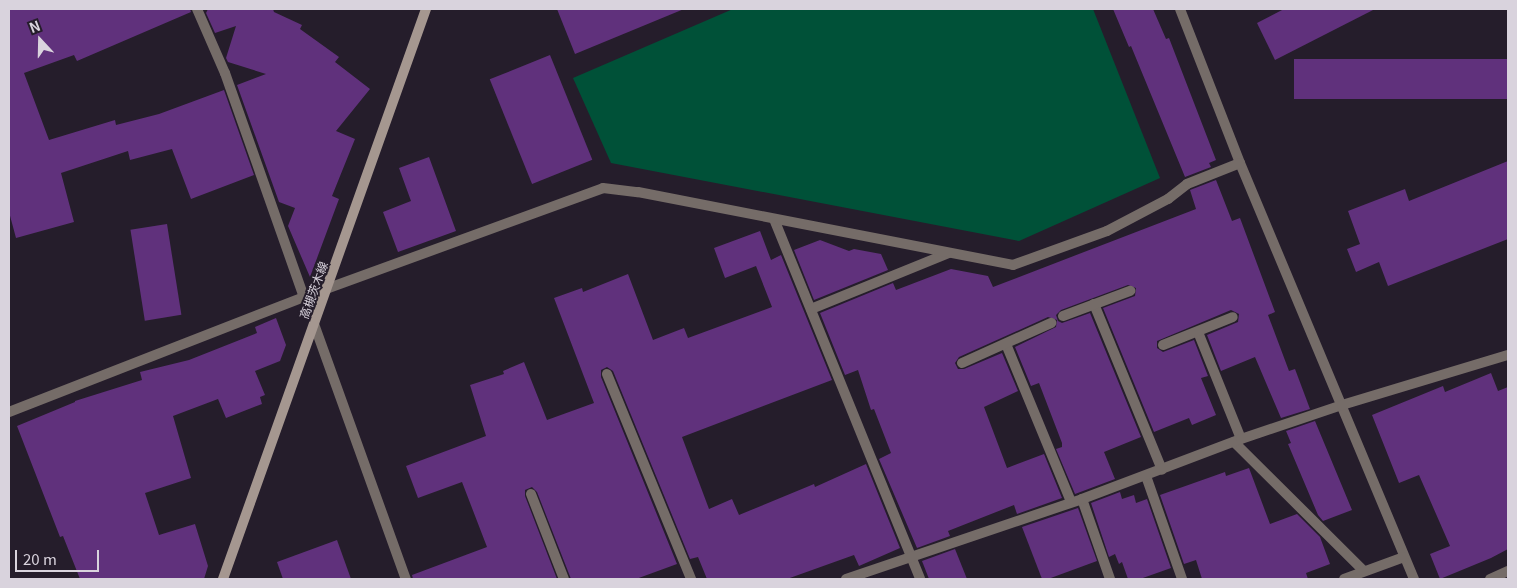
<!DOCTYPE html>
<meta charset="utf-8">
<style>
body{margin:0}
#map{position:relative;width:1517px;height:588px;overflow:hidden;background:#251d2b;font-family:Georgia,"Noto Sans JP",serif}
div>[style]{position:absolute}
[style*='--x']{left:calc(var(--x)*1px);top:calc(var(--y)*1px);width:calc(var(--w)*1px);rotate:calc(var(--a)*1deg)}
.green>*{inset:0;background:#005138}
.building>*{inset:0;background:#60317c;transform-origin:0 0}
.minor>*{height:10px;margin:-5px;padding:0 5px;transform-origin:5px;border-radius:5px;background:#756c68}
.secondary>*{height:10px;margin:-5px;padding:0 5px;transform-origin:5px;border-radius:5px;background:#a59790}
span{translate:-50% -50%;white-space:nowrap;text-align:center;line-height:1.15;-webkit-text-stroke:4px #251d2b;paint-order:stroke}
.street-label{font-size:12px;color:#d9d3dd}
.frame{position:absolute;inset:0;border:10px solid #d9d3dd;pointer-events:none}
.north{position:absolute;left:15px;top:15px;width:50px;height:50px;-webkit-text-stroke:4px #251d2b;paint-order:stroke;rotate:339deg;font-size:14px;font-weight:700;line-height:20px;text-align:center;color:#d9d3dd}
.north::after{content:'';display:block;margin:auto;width:18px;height:22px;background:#d9d3dd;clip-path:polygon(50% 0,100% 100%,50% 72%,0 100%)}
.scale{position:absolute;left:15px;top:550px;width:84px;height:22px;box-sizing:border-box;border:2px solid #d9d3dd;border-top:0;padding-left:6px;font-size:15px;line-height:18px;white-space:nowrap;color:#d9d3dd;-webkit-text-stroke:4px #251d2b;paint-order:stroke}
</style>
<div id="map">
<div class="green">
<i style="clip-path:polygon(733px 9px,1093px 9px,1160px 178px,1019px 241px,611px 163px,573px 78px)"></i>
</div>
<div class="building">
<i style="clip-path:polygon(9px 9px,190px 9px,191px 12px,77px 61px,74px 55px,24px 73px,49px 140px,115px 120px,116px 125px,159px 114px,224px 90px,254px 175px,191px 199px,172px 149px,130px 160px,128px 151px,61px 173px,74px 222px,16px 238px,9px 212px)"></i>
<i style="clip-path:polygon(208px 9px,273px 9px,274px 12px,302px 25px,300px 29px,339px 57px,335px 62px,370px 89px,336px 131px,355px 139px,332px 196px,339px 199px,310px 277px,288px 226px,295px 208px,279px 202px,237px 85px,266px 74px,228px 62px,226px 58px,236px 26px,215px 33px,206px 13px)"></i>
<i style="clip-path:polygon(557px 9px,684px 9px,575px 54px)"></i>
<i style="clip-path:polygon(1113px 9px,1153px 9px,1166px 39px,1169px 38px,1216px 160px,1209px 163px,1211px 167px,1185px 177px,1131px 46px,1129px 47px)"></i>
<i style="clip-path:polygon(1284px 9px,1375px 9px,1275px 60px,1257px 23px)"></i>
<i style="left:550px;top:55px;width:113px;height:65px;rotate:68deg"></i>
<i style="left:1508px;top:59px;width:40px;height:214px;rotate:90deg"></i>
<i style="clip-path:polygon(429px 157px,456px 231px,398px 252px,383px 212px,411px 201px,399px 168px)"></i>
<i style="clip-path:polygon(1508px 161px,1508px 239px,1388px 286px,1379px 262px,1356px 272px,1347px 249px,1360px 244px,1348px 211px,1405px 189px,1409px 201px)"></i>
<i style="clip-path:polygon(1216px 180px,1232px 221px,1240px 218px,1275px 312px,1268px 315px,1289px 371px,1295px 369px,1310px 409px,1281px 418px,1255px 357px,1221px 371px,1207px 335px,1238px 322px,1239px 314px,1231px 310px,1157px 341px,1157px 348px,1163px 352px,1194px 340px,1208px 376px,1201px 378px,1216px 415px,1192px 425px,1189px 418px,1154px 432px,1103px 308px,1135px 296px,1136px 288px,1128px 285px,1061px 310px,1056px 315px,1058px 321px,1062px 323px,1090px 313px,1141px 437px,1104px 452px,1115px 479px,1075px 494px,1056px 449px,1062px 447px,1062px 443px,1039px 383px,1031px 386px,1015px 347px,1056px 327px,1057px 320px,1048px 317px,959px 357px,955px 363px,958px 369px,964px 369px,1002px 353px,1018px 391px,984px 407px,1007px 468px,1044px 454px,1062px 498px,1017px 514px,1014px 505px,948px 531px,950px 536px,917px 548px,879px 459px,891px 453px,874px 409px,871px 410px,858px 370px,845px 375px,820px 313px,893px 283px,896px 290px,951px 269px,988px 276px,993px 287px,1196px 209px,1190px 190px)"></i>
<i style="left:167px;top:224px;width:92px;height:37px;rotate:81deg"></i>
<i style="clip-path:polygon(760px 231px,771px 260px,781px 255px,832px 380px,682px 437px,709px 509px,732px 499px,739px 515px,814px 484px,815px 487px,866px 464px,900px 548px,859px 566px,854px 555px,787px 579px,707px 579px,698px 557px,690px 559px,613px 371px,607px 367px,601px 370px,601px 377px,677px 564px,636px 579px,571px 579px,537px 492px,532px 487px,525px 490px,525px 496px,557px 579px,413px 579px,412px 575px,487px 547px,462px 482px,418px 498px,406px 466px,486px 436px,470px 385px,504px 374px,503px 371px,524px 362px,547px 420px,594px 403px,554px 298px,582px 288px,583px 292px,628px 274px,653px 340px,684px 328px,688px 338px,772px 307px,756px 266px,725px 278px,714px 248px)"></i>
<i style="clip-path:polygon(820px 240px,849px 251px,854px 249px,881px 254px,888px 270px,814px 300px,794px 250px)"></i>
<i style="clip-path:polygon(276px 318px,286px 345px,280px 361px,255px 371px,265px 395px,260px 397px,262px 404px,226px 418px,218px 399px,173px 416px,191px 478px,145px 493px,159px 535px,195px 524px,208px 566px,204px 579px,80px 579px,63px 536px,60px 537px,17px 426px,75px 402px,75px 401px,142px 380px,140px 372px,189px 360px,257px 333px,255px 327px)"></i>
<i style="clip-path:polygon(1491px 373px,1498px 391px,1508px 387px,1508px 549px,1491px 558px,1440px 579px,1430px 554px,1450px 546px,1419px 475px,1399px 483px,1372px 415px,1443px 386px,1445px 392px)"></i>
<i style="clip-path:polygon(1315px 421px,1352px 510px,1323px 521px,1318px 515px,1288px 444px,1291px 443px,1286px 431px)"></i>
<i style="clip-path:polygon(1249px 468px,1270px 524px,1297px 514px,1320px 537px,1330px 564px,1306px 573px,1308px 579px,1202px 579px,1196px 560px,1184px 564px,1160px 495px,1225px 472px,1226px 476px)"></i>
<i style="clip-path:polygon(1120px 492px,1122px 499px,1134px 495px,1136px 503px,1147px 499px,1171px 568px,1140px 579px,1128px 579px,1122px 562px,1119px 564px,1115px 554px,1109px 557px,1091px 503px)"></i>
<i style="clip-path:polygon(1078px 508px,1097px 561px,1048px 579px,1042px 579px,1022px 527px)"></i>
<i style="clip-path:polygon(337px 540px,351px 579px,283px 579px,277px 562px)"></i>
<i style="clip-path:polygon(955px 549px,967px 579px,929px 579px,922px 561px)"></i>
</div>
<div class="minor">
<i style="--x:197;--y:9;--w:70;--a:66.4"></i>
<i style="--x:225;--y:73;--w:238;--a:70.6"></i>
<i style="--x:1180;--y:9;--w:165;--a:68.7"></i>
<i style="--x:1240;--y:163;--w:451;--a:67.3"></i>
<i style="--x:774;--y:219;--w:388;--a:67.9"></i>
<i style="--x:1094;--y:304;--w:179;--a:67.7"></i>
<i style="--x:811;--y:309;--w:149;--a:-22.1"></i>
<i style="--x:1063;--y:316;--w:72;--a:-20.5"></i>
<i style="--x:314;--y:324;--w:271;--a:70.2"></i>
<i style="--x:1198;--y:332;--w:115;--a:68.1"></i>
<i style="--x:1006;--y:344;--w:171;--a:67.6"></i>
<i style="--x:1163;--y:345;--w:75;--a:-21.8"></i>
<i style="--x:962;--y:363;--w:98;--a:-24.2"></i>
<i style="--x:607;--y:374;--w:222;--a:67.7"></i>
<i style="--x:9;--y:412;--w:317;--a:-21.3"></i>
<i style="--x:304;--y:297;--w:318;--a:-20"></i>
<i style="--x:603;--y:188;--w:35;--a:7"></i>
<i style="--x:638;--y:192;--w:382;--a:11"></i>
<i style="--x:1013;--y:265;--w:100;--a:-19.9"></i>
<i style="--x:1107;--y:231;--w:69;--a:-27.7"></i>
<i style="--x:1168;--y:199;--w:24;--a:-38"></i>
<i style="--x:1187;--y:184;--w:57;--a:-21.6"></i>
<i style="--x:1234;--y:442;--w:183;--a:44.8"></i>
<i style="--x:1146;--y:476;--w:109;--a:70.7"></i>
<i style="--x:531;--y:494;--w:91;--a:68.8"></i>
<i style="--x:1082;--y:499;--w:85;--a:70.7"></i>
<i style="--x:846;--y:579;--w:249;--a:-18.7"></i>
<i style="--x:1082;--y:499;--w:170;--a:-20.7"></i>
<i style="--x:1241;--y:439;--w:107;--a:-18.6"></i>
<i style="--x:1342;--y:405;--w:173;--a:-16.8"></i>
<i style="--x:1344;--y:579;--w:64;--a:-20.1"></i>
<i style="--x:1490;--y:579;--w:20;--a:-24"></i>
</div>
<div class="secondary">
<i style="--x:223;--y:579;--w:605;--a:-70.4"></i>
</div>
<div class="street-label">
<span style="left:313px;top:290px;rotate:-70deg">高槻茨木線</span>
</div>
<div class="frame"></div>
<div class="north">N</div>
<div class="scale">20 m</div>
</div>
